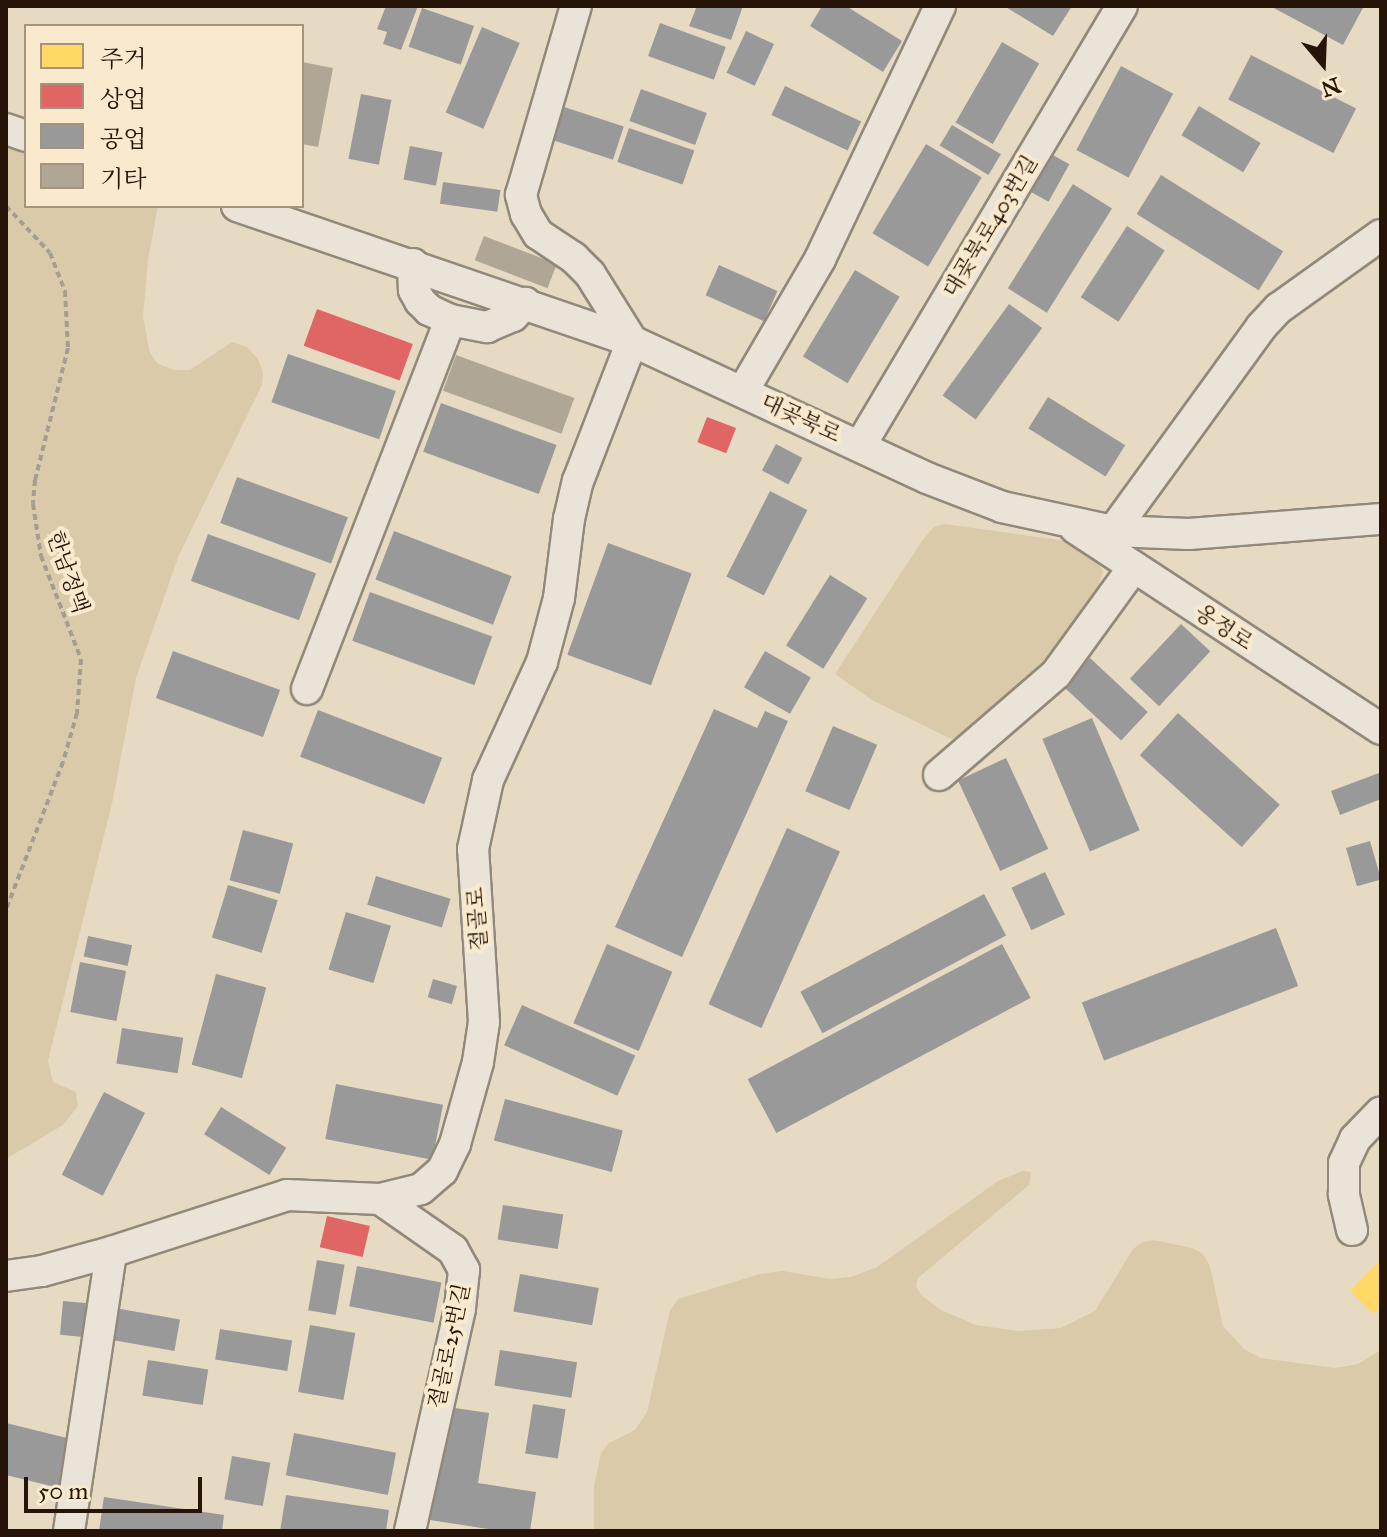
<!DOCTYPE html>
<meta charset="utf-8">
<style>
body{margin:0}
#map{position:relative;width:1387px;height:1537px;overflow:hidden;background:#e7dac2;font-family:"IM FELL Great Primer","Noto Serif KR",serif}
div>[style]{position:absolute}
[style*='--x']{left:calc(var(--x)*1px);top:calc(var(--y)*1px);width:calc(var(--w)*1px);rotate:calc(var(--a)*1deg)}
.green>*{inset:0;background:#dbcaaa}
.homes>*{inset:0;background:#ffd966}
.shops>*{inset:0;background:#e06666;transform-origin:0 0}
.industry>*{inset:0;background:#999;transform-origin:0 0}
.building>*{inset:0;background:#afa695;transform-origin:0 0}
.path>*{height:4px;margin-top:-2px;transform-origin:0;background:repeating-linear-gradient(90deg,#a49d92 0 6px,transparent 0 10px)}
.roads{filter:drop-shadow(2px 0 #92897a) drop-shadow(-2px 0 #92897a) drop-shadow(0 2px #92897a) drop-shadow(0 -2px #92897a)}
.minor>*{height:30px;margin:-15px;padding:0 15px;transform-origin:15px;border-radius:15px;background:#eae4d8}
span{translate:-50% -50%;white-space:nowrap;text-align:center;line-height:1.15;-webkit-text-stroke:8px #f9eace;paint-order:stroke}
.street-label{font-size:22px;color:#251407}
.frame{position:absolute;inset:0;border:8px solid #251407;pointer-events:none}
.legend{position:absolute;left:24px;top:24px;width:280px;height:184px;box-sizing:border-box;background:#f9eace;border:2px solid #a4947e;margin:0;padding:10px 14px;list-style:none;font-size:24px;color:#251407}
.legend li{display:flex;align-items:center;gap:16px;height:40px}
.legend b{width:40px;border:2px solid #a4947e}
.north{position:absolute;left:1283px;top:24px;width:80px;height:80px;-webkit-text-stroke:6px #f9eace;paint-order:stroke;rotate:161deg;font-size:22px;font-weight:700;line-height:32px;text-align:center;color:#251407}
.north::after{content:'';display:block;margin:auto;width:28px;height:36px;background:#251407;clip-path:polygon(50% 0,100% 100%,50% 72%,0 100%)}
.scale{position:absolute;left:24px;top:1477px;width:178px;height:36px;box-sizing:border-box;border:4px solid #251407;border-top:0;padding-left:10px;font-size:24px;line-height:28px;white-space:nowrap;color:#251407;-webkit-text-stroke:6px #f9eace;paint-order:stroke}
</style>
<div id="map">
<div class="green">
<i style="clip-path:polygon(6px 145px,26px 152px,26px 206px,158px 206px,148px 260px,143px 317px,150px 353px,158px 364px,174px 370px,190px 370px,232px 342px,247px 347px,258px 359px,263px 373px,262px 385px,179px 555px,136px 678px,113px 799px,48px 1061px,53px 1082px,76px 1092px,78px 1106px,63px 1125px,6px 1159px)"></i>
<i style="clip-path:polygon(945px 524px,1073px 542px,1096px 560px,1103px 571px,1094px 600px,1066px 644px,965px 741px,949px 738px,872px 700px,835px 674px,922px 541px,934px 527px)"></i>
<i style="clip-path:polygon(1023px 1171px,1031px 1172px,1029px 1185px,918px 1278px,916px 1286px,921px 1295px,941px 1310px,976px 1325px,1018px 1331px,1061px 1328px,1095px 1311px,1133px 1249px,1143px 1242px,1154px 1240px,1192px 1248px,1203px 1254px,1210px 1266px,1223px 1326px,1244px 1349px,1261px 1358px,1335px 1368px,1358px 1364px,1381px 1350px,1381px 1531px,594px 1531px,594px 1486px,601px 1453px,609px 1443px,635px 1430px,647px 1412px,670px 1310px,678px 1299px,760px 1274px,783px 1271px,830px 1279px,851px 1277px,877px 1267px,998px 1181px)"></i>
</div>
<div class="homes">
<i style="clip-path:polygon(1381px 1259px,1381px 1306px,1373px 1314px,1350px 1291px)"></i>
</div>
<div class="shops">
<i style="left:317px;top:309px;width:102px;height:39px;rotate:20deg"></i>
<i style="left:707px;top:417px;width:31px;height:27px;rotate:21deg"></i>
<i style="left:327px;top:1216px;width:44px;height:32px;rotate:13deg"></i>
</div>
<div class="industry">
<i style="clip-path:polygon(386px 6px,418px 6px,401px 50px,383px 44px,387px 32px,377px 29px)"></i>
<i style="clip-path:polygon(697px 6px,743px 6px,731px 40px,689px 26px)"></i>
<i style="clip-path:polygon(822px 6px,846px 6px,902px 41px,883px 72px,810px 26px)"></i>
<i style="clip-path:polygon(1004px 6px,1072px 6px,1053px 36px)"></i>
<i style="clip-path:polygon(1270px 6px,1364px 6px,1343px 45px)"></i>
<i style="left:422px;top:8px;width:55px;height:41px;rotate:19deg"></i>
<i style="left:660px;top:23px;width:70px;height:35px;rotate:20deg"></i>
<i style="left:482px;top:27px;width:41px;height:93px;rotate:23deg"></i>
<i style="left:746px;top:31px;width:31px;height:46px;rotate:25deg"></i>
<i style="left:1002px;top:42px;width:43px;height:93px;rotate:30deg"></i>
<i style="left:1251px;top:55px;width:118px;height:50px;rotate:27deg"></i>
<i style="left:1121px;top:66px;width:59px;height:95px;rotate:28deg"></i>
<i style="left:785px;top:86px;width:84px;height:32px;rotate:25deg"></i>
<i style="left:641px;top:89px;width:70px;height:34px;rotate:20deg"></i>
<i style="left:361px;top:94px;width:31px;height:66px;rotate:11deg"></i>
<i style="left:561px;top:106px;width:66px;height:35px;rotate:18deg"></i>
<i style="left:1199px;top:106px;width:72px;height:34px;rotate:31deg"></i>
<i style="left:952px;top:125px;width:57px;height:24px;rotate:31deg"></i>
<i style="left:629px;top:128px;width:69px;height:36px;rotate:19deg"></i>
<i style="left:926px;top:144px;width:65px;height:104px;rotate:31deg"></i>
<i style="left:410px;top:146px;width:33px;height:34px;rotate:11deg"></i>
<i style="left:1051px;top:154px;width:21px;height:43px;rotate:29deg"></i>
<i style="left:1161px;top:175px;width:144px;height:46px;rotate:32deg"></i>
<i style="left:443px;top:182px;width:58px;height:22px;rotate:8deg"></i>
<i style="left:1073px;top:184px;width:46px;height:123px;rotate:32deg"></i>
<i style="left:1127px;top:226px;width:45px;height:85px;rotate:33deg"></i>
<i style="left:719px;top:265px;width:64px;height:33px;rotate:24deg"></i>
<i style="left:855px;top:270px;width:52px;height:101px;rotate:31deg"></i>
<i style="left:1009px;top:304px;width:41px;height:113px;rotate:36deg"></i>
<i style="left:288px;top:354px;width:114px;height:51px;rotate:19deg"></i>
<i style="left:1048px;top:397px;width:91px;height:37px;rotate:32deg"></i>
<i style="left:441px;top:403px;width:123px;height:52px;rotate:20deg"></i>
<i style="left:776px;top:444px;width:30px;height:30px;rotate:28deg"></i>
<i style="left:237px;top:477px;width:118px;height:49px;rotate:20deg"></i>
<i style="left:770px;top:491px;width:42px;height:96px;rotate:27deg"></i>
<i style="left:394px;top:531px;width:126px;height:52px;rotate:21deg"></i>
<i style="left:208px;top:534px;width:115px;height:50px;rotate:20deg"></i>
<i style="left:608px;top:543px;width:89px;height:119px;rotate:20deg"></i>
<i style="left:830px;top:575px;width:44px;height:83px;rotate:32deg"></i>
<i style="left:370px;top:592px;width:130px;height:52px;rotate:20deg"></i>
<i style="left:1181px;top:624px;width:40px;height:75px;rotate:43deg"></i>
<i style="left:173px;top:651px;width:114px;height:50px;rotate:20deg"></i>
<i style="left:765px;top:651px;width:53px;height:42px;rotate:30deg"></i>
<i style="left:1090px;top:658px;width:79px;height:39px;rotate:43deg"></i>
<i style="clip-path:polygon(714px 709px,757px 728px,765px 711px,788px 721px,682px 957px,615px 927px)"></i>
<i style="left:318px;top:710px;width:133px;height:50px;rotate:21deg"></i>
<i style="left:1178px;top:713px;width:137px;height:57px;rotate:42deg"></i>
<i style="left:1092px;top:718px;width:122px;height:54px;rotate:67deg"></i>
<i style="left:833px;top:726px;width:48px;height:71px;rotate:23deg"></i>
<i style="left:1006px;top:758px;width:100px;height:53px;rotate:65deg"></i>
<i style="clip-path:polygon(1379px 773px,1381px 799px,1340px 815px,1331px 791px)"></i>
<i style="left:787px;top:828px;width:58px;height:193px;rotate:24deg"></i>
<i style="left:243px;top:830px;width:52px;height:52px;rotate:15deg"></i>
<i style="left:1370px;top:841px;width:40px;height:25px;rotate:74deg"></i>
<i style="left:1045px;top:872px;width:47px;height:37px;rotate:65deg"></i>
<i style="left:376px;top:876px;width:78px;height:30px;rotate:17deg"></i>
<i style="left:228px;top:885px;width:52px;height:55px;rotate:17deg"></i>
<i style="left:984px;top:894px;width:47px;height:208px;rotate:62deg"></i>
<i style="left:346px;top:912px;width:47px;height:60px;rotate:17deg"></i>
<i style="left:1276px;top:928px;width:62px;height:208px;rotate:69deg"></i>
<i style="left:88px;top:936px;width:45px;height:21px;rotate:12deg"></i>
<i style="left:607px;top:944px;width:71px;height:86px;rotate:23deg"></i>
<i style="left:1002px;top:944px;width:61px;height:288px;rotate:62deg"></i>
<i style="left:80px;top:962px;width:47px;height:51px;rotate:11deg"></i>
<i style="left:216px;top:974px;width:52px;height:94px;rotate:15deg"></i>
<i style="left:433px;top:979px;width:25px;height:19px;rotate:16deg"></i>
<i style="left:522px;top:1005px;width:124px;height:44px;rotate:24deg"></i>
<i style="left:122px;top:1028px;width:62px;height:36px;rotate:9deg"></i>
<i style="left:336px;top:1084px;width:109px;height:56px;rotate:11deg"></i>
<i style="left:104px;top:1092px;width:46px;height:93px;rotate:27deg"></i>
<i style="left:505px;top:1099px;width:122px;height:43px;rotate:15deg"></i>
<i style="left:221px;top:1107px;width:77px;height:32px;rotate:32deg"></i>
<i style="left:503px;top:1205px;width:61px;height:35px;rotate:9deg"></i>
<i style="left:317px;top:1260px;width:28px;height:51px;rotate:10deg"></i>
<i style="left:357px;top:1266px;width:86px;height:41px;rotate:11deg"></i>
<i style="left:520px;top:1274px;width:80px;height:38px;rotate:10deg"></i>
<i style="left:63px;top:1301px;width:23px;height:34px;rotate:5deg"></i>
<i style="left:115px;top:1308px;width:66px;height:32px;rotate:10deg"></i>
<i style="left:310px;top:1325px;width:46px;height:68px;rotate:10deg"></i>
<i style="left:220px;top:1329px;width:73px;height:31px;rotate:9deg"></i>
<i style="left:500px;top:1350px;width:78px;height:36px;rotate:9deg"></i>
<i style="left:148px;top:1360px;width:61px;height:36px;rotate:9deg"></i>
<i style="left:533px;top:1404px;width:33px;height:50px;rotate:9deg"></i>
<i style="clip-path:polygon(448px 1407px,489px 1413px,478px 1483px,536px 1492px,530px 1531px,501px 1531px,430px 1520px)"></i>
<i style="clip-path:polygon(6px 1423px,71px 1439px,59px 1488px,6px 1475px)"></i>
<i style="left:294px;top:1433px;width:104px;height:43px;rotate:11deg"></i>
<i style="left:232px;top:1456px;width:39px;height:44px;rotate:10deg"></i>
<i style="clip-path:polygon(286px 1495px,389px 1510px,386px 1531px,280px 1531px)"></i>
<i style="clip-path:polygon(104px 1497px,224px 1515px,222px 1531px,99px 1531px)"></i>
</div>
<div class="building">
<i style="clip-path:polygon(302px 62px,333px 68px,318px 147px,302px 144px)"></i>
<i style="left:484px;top:236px;width:78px;height:26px;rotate:21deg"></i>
<i style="left:456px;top:355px;width:126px;height:38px;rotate:20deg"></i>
</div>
<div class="path">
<i style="--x:6;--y:206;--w:64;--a:46.9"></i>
<i style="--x:50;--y:253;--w:41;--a:68.5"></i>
<i style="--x:65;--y:291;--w:57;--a:87"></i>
<i style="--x:68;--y:348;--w:136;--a:104"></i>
<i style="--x:35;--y:480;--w:24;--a:95"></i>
<i style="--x:33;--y:504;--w:53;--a:81.3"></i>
<i style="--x:41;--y:556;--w:110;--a:68.8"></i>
<i style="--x:81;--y:659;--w:54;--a:94.2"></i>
<i style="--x:77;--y:713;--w:51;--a:105.9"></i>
<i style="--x:63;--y:762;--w:159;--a:111.1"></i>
</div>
<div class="roads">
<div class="minor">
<i style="--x:6;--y:129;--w:21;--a:19"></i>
<i style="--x:237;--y:206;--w:417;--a:18.9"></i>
<i style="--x:632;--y:341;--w:325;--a:24.9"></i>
<i style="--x:927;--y:478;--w:80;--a:21.1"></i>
<i style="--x:1002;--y:507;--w:114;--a:12.2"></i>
<i style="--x:1113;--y:531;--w:76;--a:2.3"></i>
<i style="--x:1189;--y:534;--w:193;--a:-4.5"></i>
<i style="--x:413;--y:264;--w:26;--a:88"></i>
<i style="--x:414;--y:290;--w:13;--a:61"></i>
<i style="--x:420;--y:301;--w:13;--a:45"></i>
<i style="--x:429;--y:310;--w:23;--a:25"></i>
<i style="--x:450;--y:320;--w:38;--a:11"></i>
<i style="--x:487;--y:327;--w:28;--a:-23"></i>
<i style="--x:513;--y:316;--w:18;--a:-47"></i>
<i style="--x:743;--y:391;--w:153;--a:-59.7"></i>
<i style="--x:820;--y:259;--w:280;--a:-64.6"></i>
<i style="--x:860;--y:446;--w:512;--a:-59.23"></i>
<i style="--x:1075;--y:528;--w:366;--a:33.3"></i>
<i style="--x:1113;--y:531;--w:252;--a:-54"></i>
<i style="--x:1261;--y:327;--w:26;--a:-47"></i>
<i style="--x:1279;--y:308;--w:125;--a:-35.6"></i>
<i style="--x:307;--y:689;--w:396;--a:-68.8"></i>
<i style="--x:939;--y:775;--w:155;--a:-40.8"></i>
<i style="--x:1056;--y:674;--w:131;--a:-54"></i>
<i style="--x:380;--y:1199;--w:89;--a:34.9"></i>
<i style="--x:453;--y:1250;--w:23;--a:61"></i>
<i style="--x:464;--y:1270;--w:39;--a:96"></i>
<i style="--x:460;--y:1309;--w:228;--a:102.7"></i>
<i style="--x:1352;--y:1230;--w:37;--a:-103"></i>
<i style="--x:1344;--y:1194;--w:31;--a:-90"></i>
<i style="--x:1344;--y:1163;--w:26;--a:-65"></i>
<i style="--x:1355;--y:1139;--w:37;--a:-46"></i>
<i style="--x:6;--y:1276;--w:36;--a:-8"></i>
<i style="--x:42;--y:1271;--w:72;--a:-15.4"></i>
<i style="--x:111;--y:1252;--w:185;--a:-17.9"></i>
<i style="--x:287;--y:1195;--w:93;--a:2.5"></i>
<i style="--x:380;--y:1199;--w:42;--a:-13.7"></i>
<i style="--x:421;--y:1189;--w:28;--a:-41"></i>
<i style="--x:442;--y:1171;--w:30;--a:-64"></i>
<i style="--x:455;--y:1144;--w:85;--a:-74.3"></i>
<i style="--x:478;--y:1062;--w:40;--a:-81.5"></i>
<i style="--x:484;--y:1022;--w:173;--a:-93.6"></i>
<i style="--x:473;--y:849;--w:71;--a:-77.7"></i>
<i style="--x:488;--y:780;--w:130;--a:-65.4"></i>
<i style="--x:542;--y:662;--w:66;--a:-75.1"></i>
<i style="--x:559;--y:598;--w:80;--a:-82.8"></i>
<i style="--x:569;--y:519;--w:39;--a:-77"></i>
<i style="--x:578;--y:481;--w:150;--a:-68.9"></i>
<i style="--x:632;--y:341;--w:79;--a:-122.1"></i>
<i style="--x:590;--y:274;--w:23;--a:-135"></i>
<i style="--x:574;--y:258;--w:43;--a:-146.3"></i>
<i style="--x:538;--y:234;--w:23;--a:-121"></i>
<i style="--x:526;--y:214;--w:20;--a:-105"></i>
<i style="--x:521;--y:195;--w:197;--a:-73.8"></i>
<i style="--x:69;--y:1531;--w:282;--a:-81.4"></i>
</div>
</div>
<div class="street-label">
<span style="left:990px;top:226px;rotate:-59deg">대곶북로403번길</span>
<span style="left:801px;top:418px;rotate:25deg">대곶북로</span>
<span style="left:68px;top:572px;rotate:71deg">한남정맥</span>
<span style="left:1224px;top:627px;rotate:33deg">옹정로</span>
<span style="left:477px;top:919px;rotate:-94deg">절골로</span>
<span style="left:449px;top:1346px;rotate:-78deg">절골로25번길</span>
</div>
<div class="frame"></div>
<ul class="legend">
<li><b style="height:22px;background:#ffd966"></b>주거</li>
<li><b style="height:22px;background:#e06666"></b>상업</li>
<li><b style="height:22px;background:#999"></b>공업</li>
<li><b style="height:22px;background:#afa695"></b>기타</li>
</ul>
<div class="north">N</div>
<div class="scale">50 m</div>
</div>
